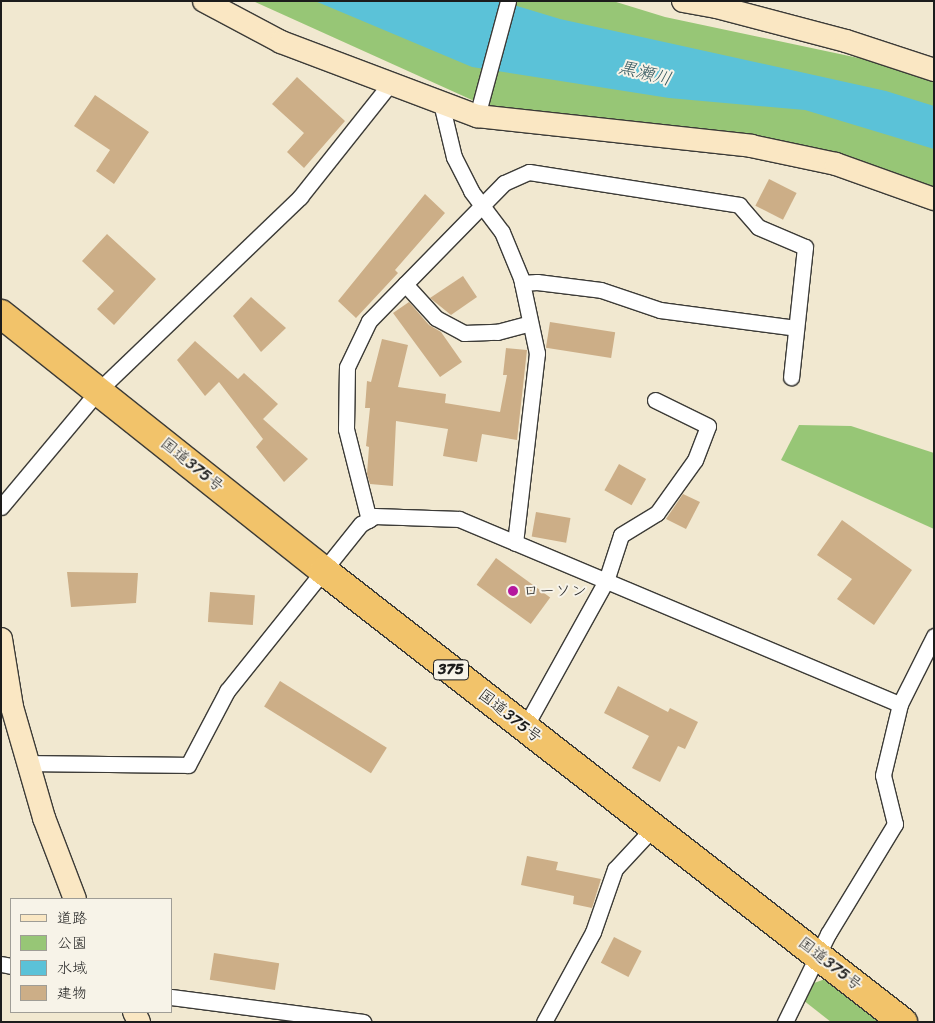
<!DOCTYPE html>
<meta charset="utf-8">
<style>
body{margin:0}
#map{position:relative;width:935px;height:1023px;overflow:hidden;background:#f1e8d0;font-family:Sriracha,"Klee One",sans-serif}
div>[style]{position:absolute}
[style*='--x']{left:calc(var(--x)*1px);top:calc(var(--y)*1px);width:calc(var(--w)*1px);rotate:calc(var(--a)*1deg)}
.green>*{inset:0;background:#97c676}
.water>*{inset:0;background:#5bc2d8}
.building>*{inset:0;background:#ccae87;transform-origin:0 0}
.roads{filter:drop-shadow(1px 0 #3c3b37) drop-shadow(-1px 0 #3c3b37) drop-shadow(0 1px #3c3b37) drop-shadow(0 -1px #3c3b37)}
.street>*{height:15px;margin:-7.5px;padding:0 7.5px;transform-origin:7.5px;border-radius:7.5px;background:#fff}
.secondary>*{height:22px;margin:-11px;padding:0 11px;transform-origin:11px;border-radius:11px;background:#fae7c3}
.highway>*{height:28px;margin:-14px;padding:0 14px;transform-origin:14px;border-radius:14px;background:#f2c36a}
.dots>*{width:14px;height:14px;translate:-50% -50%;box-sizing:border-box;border:2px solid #f7f3e8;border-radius:50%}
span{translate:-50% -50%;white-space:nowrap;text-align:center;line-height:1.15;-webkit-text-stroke:4px #f7f3e8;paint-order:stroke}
.shield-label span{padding:1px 4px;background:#f7f3e8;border:1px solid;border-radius:4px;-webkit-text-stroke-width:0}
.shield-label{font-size:15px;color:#1c1c1c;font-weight:700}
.street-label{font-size:16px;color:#1c1c1c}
.poi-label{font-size:16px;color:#1c1c1c}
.left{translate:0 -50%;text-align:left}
.water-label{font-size:18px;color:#32565e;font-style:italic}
.frame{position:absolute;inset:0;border:2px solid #1c1c1c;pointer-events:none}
.legend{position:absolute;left:10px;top:898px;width:162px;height:115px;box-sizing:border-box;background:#f7f3e8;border:1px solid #9f9d96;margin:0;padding:6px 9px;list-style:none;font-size:15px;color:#1c1c1c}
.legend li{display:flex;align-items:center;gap:10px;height:25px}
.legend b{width:25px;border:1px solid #9f9d96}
</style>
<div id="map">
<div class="green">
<i style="clip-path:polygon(253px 1px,613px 1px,665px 17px,934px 74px,934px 202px,751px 146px,492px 109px)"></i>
<i style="clip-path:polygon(799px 425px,851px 426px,934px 453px,934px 529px,781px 460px)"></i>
<i style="clip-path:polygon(828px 978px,884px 1022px,831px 1022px,803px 1000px,814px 983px)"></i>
</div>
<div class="water">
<i style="clip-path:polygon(315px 1px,501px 1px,560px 19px,886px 91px,934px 106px,934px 149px,805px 110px,669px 98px,472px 67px)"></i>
</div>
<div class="building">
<i style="clip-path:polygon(297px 77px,345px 121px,304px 168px,287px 152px,304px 133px,272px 104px)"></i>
<i style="clip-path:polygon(95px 95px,149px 132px,114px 184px,96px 171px,110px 150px,74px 126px)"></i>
<i style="left:769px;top:179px;width:31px;height:30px;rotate:27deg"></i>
<i style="clip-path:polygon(425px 194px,445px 213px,395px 270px,398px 273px,356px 318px,338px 301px)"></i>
<i style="clip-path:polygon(107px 234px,156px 279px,114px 325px,97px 309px,114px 291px,82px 261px)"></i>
<i style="clip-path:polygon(463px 276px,477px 297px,451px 315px,430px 298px)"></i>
<i style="clip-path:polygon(251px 297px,286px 328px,261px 352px,233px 316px)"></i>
<i style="clip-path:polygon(409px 302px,429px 325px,441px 332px,462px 362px,440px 377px,393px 313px)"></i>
<i style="left:550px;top:322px;width:66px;height:26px;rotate:9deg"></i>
<i style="clip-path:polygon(382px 339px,408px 345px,398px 387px,446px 394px,445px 403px,500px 412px,507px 375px,503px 375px,506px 348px,527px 350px,517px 440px,482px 434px,477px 462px,443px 456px,448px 429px,396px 421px,393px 486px,370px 484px,367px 474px,369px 447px,366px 446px,370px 408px,365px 408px,367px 381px,371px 382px)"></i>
<i style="clip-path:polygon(195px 341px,238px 379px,244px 373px,278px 404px,263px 419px,308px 459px,284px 482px,256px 447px,263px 439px,219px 382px,205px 396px,177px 360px)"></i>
<i style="left:619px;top:464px;width:31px;height:30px;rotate:29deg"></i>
<i style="clip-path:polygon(683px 494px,700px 502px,686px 529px,666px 519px)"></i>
<i style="left:536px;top:512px;width:35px;height:25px;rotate:10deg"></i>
<i style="clip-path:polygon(842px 520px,912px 570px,874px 625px,837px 599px,852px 579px,817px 555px)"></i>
<i style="left:496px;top:558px;width:67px;height:33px;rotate:36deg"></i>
<i style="clip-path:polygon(67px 572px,138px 573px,136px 603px,71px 607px)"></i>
<i style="left:210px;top:592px;width:45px;height:30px;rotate:4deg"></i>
<i style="left:280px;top:681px;width:126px;height:30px;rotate:32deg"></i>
<i style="clip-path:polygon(618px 686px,668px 712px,670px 708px,698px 722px,685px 749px,678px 746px,660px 782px,632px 768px,649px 736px,604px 713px)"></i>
<i style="clip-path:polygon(527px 856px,558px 862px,556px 870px,601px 879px,592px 908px,573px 904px,574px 896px,521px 885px)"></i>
<i style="left:614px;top:937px;width:31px;height:29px;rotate:27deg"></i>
<i style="left:214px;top:953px;width:66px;height:27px;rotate:9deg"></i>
</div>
<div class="roads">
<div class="street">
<i style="--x:441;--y:103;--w:56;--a:76.5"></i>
<i style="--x:454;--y:157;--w:38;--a:63"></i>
<i style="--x:471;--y:191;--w:51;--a:52.9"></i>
<i style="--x:502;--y:232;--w:50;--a:67.6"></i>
<i style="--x:521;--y:278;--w:77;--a:78"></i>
<i style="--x:537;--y:353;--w:191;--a:96.6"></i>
<i style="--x:477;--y:116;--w:119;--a:-74.9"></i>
<i style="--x:522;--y:283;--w:15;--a:-4"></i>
<i style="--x:537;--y:282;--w:64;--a:7.1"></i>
<i style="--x:601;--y:290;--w:62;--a:18.7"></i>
<i style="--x:660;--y:310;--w:137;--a:7.5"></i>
<i style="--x:405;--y:284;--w:46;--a:47.6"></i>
<i style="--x:436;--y:318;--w:32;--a:28"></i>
<i style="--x:464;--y:333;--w:33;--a:-2"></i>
<i style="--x:497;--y:332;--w:34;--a:-15"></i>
<i style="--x:1;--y:507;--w:153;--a:-50.1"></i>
<i style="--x:99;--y:390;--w:279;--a:-43.8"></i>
<i style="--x:300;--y:197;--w:144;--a:-51.5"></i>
<i style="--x:369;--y:520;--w:94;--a:-104.2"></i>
<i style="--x:346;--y:429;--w:62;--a:-89.1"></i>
<i style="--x:347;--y:367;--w:51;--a:-64.4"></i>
<i style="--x:369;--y:321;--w:193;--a:-45.6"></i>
<i style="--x:504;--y:183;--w:27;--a:-24"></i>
<i style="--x:529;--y:172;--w:213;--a:8.9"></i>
<i style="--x:739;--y:205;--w:29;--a:49"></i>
<i style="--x:758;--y:227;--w:51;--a:23.1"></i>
<i style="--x:805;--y:247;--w:131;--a:96.1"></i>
<i style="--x:525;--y:727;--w:167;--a:-61"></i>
<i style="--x:606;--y:581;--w:48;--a:-71.9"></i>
<i style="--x:621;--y:535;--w:42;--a:-31.4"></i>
<i style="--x:657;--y:513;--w:65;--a:-54.4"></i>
<i style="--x:695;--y:460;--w:36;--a:-69"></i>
<i style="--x:708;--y:426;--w:59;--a:-153.9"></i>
<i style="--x:29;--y:763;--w:159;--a:0.7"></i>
<i style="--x:188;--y:765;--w:84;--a:-62.2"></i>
<i style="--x:227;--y:691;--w:214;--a:-51.3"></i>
<i style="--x:361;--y:524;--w:16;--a:-30"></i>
<i style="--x:375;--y:516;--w:84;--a:2"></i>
<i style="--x:459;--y:519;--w:478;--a:22.8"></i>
<i style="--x:1;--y:964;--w:10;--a:11"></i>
<i style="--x:171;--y:997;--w:194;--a:7.4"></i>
<i style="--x:544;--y:1022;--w:102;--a:-61.4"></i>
<i style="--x:593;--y:932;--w:67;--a:-70.8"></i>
<i style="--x:615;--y:869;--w:57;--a:-47.1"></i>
<i style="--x:785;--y:1022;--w:98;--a:-64"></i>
<i style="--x:828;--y:934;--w:129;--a:-58.7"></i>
<i style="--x:895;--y:824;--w:50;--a:-103.8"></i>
<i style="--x:883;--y:775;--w:73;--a:-76.5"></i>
<i style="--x:900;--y:704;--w:76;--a:-63.4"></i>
</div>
<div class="secondary">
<i style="--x:204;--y:1;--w:87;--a:28"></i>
<i style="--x:281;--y:42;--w:210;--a:20.7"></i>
<i style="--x:477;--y:116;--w:276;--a:6.2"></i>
<i style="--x:751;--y:146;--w:87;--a:12"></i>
<i style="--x:836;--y:164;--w:104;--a:19.7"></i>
<i style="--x:683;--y:1;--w:35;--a:10"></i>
<i style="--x:717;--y:7;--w:133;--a:14.8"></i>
<i style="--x:846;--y:41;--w:93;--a:18.2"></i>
<i style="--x:1;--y:639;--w:69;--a:80.8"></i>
<i style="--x:12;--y:707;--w:116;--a:73.9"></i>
<i style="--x:44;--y:818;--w:87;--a:69.1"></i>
<i style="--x:134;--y:1012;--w:11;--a:63"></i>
</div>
<div class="highway">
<i style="--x:1;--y:314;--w:413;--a:38.5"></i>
<i style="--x:324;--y:571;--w:734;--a:37.92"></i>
</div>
</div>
<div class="dots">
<i style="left:513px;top:591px;background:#b5179e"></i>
</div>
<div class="shield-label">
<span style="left:451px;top:670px">375</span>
</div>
<div class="street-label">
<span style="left:192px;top:465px;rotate:39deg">国道375号</span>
<span style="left:510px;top:716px;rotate:38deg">国道375号</span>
<span style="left:830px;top:964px;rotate:38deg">国道375号</span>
</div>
<div class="poi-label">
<span class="left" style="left:523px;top:591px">ローソン</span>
</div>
<div class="water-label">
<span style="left:645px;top:73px;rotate:14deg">黒瀬川</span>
</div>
<div class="frame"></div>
<ul class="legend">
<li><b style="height:6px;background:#fae7c3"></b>道路</li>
<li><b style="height:14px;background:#97c676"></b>公園</li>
<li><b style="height:14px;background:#5bc2d8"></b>水域</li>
<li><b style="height:14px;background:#ccae87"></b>建物</li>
</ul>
</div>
